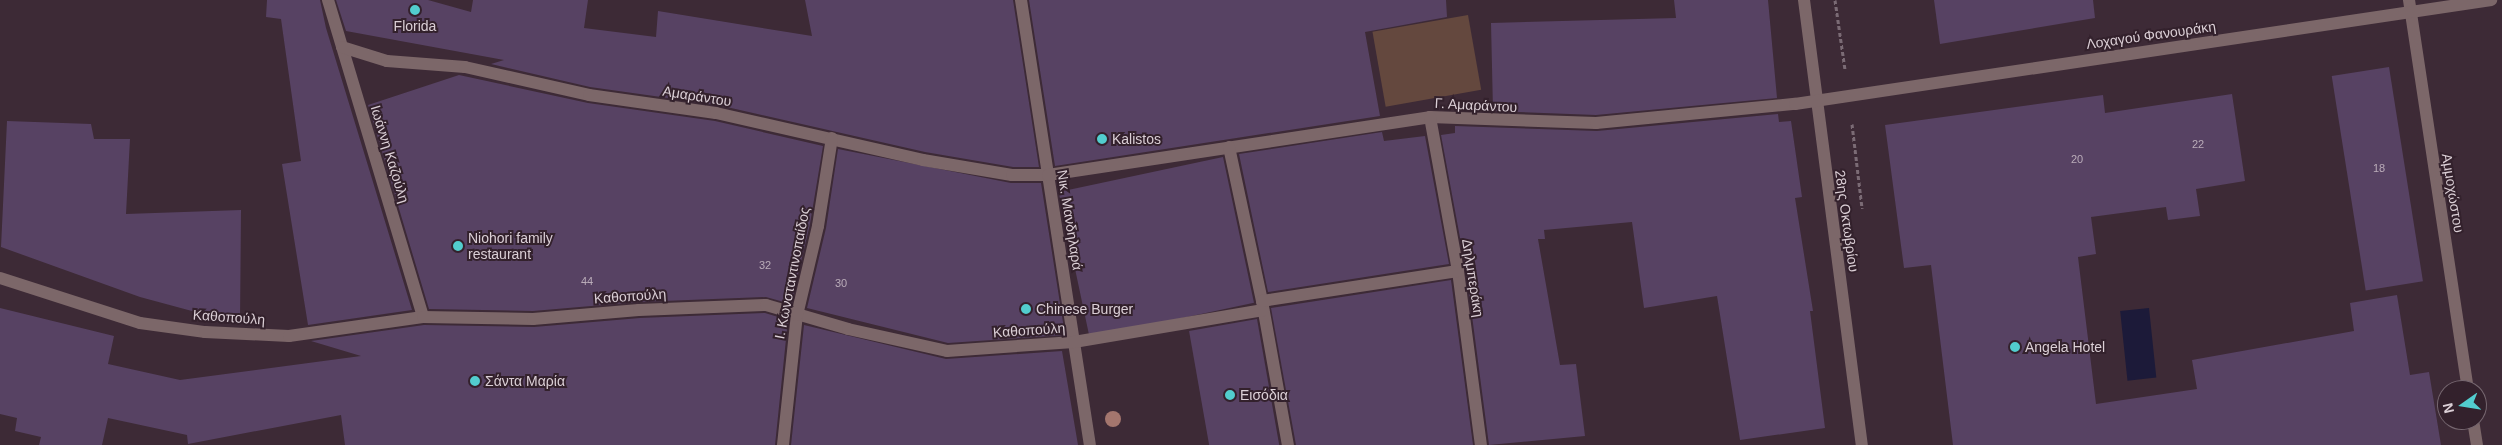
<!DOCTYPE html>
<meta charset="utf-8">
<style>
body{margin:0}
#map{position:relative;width:2502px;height:445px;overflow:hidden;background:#3d2a36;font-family:Arial,sans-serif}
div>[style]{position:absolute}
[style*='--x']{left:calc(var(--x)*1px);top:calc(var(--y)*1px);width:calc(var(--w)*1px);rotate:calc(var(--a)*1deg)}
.green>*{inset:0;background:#64483e;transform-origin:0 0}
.water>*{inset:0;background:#1c1a39;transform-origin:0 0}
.building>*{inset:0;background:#574263;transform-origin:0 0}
.path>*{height:3px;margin-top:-1.5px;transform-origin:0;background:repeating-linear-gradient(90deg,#7b6b75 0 4px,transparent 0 6.5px)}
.minor>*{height:12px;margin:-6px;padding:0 6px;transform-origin:6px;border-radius:6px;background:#7c6769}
.trees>*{width:16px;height:16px;margin:-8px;border-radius:50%;background:#a4766e}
.dots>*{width:14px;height:14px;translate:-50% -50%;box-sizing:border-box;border:2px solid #33212c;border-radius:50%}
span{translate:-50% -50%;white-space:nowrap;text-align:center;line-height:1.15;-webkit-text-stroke:4px #33212c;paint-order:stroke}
.number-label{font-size:11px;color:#baacb9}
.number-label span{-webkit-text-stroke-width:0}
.poi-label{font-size:14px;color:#dbcfd6}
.left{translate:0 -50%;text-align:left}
.street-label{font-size:14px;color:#dbcfd6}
.north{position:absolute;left:2437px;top:380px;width:50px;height:50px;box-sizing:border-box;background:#33212c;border:1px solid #766770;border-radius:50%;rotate:257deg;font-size:14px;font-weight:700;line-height:20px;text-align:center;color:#dbcfd6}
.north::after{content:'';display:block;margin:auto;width:18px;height:22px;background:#52cdce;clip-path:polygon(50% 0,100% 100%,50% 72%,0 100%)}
</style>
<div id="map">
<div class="green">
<i style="left:1468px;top:15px;width:76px;height:97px;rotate:80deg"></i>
</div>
<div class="water">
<i style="left:2149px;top:308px;width:70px;height:29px;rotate:84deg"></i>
</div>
<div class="building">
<i style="clip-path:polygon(267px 0,320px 0,326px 28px,412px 310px,308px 325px,282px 164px,301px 161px,281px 19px,266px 17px)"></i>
<i style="clip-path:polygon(336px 0,428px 0,471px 12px,473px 0,588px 0,584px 28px,656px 37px,658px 11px,812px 36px,805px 0,1013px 0,1039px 167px,1013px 167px,925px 152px,718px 105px,590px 87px,491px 64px,504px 60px,346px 31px)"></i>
<i style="clip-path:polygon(1029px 0,1446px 0,1447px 17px,1365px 32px,1380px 116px,1055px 166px)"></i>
<i style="clip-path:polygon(1674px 0,1768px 0,1777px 98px,1596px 115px,1493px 111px,1491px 23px,1676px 18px)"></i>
<i style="clip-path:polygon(1934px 0,2093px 0,2095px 18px,1940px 44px)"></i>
<i style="left:2389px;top:67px;width:217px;height:58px;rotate:81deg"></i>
<i style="clip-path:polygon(459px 75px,588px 103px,715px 121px,823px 146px,810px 224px,791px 304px,766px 297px,638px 302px,533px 311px,429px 309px,368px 105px)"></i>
<i style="clip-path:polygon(2232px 94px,2245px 181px,2196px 189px,2200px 216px,2168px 220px,2166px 207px,2091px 217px,2096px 254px,2078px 257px,2096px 404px,2197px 389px,2192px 360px,2354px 331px,2350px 303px,2397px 295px,2410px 375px,2429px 372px,2441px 445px,1953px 445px,1931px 265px,1904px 268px,1885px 125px,2103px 95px,2105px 113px)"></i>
<i style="clip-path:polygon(1778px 114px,1779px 122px,1791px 121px,1802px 197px,1795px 198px,1813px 311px,1810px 311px,1825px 428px,1740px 440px,1717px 296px,1644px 308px,1632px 222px,1544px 230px,1545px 239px,1538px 239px,1560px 365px,1576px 364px,1585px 436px,1489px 445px,1466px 270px,1441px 135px,1455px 133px,1455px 126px,1597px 131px)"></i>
<i style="clip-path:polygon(7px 121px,91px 124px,94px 139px,130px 139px,126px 214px,241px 210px,240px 324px,140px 297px,1px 247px)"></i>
<i style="clip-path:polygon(1382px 132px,1384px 141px,1425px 136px,1449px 264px,1268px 292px,1239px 154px)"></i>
<i style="clip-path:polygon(838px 149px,1011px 183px,1041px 183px,1065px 335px,948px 343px,807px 308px,826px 228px)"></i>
<i style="left:1223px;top:157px;width:149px;height:168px;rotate:78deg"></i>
<i style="clip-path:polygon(1451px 280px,1473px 445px,1296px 445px,1271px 308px)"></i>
<i style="clip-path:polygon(0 308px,114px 336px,108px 364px,180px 380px,361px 356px,311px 341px,424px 325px,534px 327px,640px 318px,765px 313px,788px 320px,775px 445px,345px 445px,341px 415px,188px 444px,187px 435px,108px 418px,102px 445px,39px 445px,41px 437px,15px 431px,17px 418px,0 414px)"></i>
<i style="left:1257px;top:319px;width:128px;height:69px;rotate:80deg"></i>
<i style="clip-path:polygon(804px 325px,946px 359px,1062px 351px,1078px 445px,791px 445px)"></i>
</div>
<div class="path">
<i style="--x:1835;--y:0;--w:70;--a:81.8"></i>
<i style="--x:1852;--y:124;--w:85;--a:83.2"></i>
<i style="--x:2441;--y:401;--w:19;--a:84"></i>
</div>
<div class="minor">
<i style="--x:328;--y:0;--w:331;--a:73.3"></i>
<i style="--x:1021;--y:0;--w:450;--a:81.2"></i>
<i style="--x:1804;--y:0;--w:449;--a:82.6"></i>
<i style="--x:2409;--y:0;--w:394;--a:81.4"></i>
<i style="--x:342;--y:47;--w:47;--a:17.3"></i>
<i style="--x:387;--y:61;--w:78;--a:4.4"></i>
<i style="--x:465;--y:67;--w:127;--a:12.7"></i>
<i style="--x:589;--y:95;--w:128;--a:8.1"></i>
<i style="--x:716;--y:113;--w:212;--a:12.8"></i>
<i style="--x:923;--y:160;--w:90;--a:9.6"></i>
<i style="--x:1012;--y:175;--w:36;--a:0"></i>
<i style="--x:1048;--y:175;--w:386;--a:-8.6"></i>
<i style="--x:1430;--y:117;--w:166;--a:2.1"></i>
<i style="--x:1596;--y:123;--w:200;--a:-5.5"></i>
<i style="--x:1795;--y:104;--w:704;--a:-8.5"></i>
<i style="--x:1430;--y:117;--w:157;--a:79.7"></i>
<i style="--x:1458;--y:271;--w:176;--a:82.5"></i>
<i style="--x:1229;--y:147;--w:157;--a:77.9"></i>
<i style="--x:1262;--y:301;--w:146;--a:79.8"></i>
<i style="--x:0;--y:278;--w:147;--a:17.8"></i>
<i style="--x:140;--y:323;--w:66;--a:7.9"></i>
<i style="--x:205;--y:332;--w:84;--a:2.7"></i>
<i style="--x:289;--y:336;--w:135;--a:-8.1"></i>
<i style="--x:423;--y:317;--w:110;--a:1"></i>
<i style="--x:533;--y:319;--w:106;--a:-4.9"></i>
<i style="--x:639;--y:310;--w:127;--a:-2.3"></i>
<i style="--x:766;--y:305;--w:85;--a:16.3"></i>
<i style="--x:848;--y:329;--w:101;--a:12.5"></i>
<i style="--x:947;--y:351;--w:127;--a:-4.1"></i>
<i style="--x:1074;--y:342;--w:192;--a:-9.6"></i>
<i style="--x:1262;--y:301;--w:198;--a:-8.7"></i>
<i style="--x:2473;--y:420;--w:25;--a:81"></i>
<i style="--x:783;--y:445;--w:131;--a:-83.9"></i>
<i style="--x:797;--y:315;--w:91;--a:-76.7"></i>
<i style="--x:818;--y:226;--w:89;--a:-81"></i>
</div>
<div class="trees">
<i style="left:1113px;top:419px"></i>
</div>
<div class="dots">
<i style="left:415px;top:10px;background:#52cdce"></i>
<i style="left:1102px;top:139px;background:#52cdce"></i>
<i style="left:458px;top:246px;background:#52cdce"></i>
<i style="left:1026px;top:309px;background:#52cdce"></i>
<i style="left:2015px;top:347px;background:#52cdce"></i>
<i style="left:475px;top:381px;background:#52cdce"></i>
<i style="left:1230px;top:395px;background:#52cdce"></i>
</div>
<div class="number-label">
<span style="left:2198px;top:144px">22</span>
<span style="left:2077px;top:159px">20</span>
<span style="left:2379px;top:168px">18</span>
<span style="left:765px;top:265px">32</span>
<span style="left:587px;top:281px">44</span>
<span style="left:841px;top:283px">30</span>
</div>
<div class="poi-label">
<span style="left:415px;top:26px">Florida</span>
<span class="left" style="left:1112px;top:139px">Kalistos</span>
<span class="left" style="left:468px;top:246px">Niohori family<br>restaurant</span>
<span class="left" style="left:1036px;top:309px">Chinese Burger</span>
<span class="left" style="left:2025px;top:347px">Angela Hotel</span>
<span class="left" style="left:485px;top:381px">Σάντα Μαρία</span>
<span class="left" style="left:1240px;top:395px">Εισόδια</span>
</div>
<div class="street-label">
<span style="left:2151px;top:35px;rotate:-8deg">Λοχαγού Φανουράκη</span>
<span style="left:697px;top:96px;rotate:9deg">Αμαράντου</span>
<span style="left:1476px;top:105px;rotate:3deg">Γ. Αμαράντου</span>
<span style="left:390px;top:154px;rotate:73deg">Ιωάννη Καζούλη</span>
<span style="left:2453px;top:193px;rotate:81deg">Αμμοχώστου</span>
<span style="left:1070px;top:220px;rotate:81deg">Νικ. Μανδηλαρά</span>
<span style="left:1847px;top:221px;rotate:82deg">28ης Οκτωβρίου</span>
<span style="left:792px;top:273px;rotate:-79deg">Ι. Κωνσταντινοπαίδος</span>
<span style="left:1473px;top:278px;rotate:81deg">Δηλμπεράκη</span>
<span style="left:630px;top:296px;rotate:-4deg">Καθοπούλη</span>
<span style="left:229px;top:317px;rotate:4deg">Καθοπούλη</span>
<span style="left:1029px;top:330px;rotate:-4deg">Καθοπούλη</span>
</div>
<div class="north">N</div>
</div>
